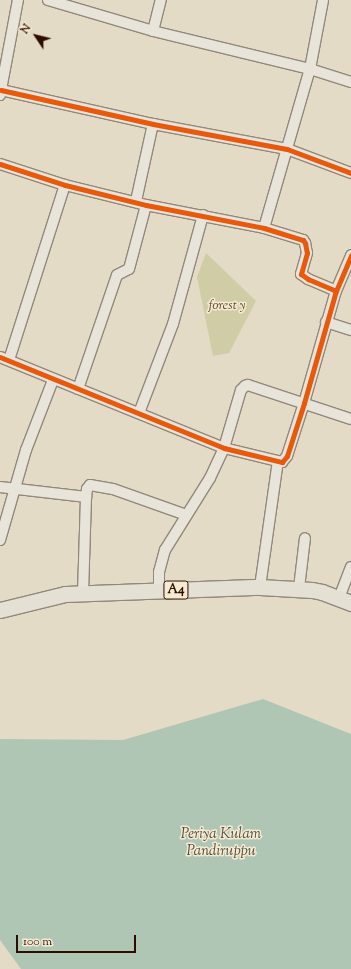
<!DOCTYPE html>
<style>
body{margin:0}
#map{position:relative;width:351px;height:969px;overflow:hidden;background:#e3dbc6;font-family:"Sorts Mill Goudy",serif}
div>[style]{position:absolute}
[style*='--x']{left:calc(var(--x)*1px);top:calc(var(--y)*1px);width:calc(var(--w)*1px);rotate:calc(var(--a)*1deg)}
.green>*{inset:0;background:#d0cca5}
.water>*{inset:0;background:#b0c6b5}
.roads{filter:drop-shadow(1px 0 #91887b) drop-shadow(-1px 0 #91887b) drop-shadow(0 1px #91887b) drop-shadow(0 -1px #91887b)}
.minor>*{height:10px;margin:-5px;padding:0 5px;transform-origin:5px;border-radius:5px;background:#e9e4da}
.highway>*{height:15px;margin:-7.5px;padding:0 7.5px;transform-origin:7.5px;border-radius:7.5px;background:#e5e0d4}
.cycleway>*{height:5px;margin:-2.5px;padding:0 2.5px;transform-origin:2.5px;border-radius:2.5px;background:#e8590c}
span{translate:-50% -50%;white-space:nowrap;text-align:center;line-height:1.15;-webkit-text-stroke:3px #f5ebd2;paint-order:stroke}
.shield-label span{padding:1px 3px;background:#f5ebd2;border:1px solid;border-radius:3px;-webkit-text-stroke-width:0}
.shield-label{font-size:13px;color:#2c0d00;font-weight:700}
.park-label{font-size:14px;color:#604c30;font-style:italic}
.water-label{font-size:15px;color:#524b3d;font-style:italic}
.north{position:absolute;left:16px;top:16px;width:40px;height:40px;-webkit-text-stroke:3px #f5ebd2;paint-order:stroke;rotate:305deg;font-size:11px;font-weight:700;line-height:16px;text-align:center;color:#2c0d00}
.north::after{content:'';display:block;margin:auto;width:14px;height:18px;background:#2c0d00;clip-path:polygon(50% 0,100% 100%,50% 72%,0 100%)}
.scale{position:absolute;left:16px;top:935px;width:120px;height:18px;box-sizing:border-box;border:2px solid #2c0d00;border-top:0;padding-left:5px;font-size:12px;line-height:14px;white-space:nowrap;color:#2c0d00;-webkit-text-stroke:3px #f5ebd2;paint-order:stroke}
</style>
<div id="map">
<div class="green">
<i style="clip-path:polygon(206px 253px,256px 301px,229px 353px,213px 356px,197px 277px)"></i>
</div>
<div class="water">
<i style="clip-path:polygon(263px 699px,351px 734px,351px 969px,21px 969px,0 940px,0 739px,123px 740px)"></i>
</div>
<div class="roads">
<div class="minor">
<i style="--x:48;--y:0;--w:109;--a:16.4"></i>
<i style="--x:153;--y:31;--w:162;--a:13.6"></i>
<i style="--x:310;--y:69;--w:43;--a:17.6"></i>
<i style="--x:153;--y:31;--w:32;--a:-76"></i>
<i style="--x:1;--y:90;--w:156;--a:12.6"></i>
<i style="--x:153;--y:124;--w:136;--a:10.6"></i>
<i style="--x:287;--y:149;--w:68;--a:20.6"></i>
<i style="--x:0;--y:95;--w:97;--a:-79.3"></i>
<i style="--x:0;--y:164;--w:68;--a:17.9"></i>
<i style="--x:65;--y:185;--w:83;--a:13.9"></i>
<i style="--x:146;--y:205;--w:120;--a:11"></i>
<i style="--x:264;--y:228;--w:41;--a:17.1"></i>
<i style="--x:303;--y:240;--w:4;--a:56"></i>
<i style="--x:305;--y:243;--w:10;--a:79"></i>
<i style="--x:307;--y:253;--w:22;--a:106"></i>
<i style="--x:301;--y:274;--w:9;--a:36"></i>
<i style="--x:308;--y:279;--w:30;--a:23"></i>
<i style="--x:136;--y:201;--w:79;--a:-77.6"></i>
<i style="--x:264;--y:228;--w:166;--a:-73.9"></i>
<i style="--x:310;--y:69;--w:70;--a:-79.3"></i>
<i style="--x:326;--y:322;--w:26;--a:18"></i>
<i style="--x:0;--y:357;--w:242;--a:22.1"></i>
<i style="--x:224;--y:448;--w:60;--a:13.6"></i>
<i style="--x:282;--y:462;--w:8;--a:-50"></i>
<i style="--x:287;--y:456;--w:56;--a:-72.2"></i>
<i style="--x:304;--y:403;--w:116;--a:-74.1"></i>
<i style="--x:336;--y:291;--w:39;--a:-67"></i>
<i style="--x:9;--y:360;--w:184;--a:-72.3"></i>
<i style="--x:78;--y:389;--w:120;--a:-71.1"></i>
<i style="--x:117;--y:275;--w:13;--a:-27"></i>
<i style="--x:129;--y:269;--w:66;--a:-75.1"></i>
<i style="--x:139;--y:413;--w:95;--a:-69.1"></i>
<i style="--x:173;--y:324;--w:113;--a:-74.6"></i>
<i style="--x:0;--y:487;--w:87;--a:6.6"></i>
<i style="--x:0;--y:540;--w:94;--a:-73.9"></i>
<i style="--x:26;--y:450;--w:75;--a:-68.9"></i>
<i style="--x:260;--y:587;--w:127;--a:-81.9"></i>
<i style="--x:299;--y:588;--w:50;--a:-83.2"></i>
<i style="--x:159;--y:591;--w:19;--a:-90"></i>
<i style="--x:159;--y:572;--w:23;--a:-75"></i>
<i style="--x:165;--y:550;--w:85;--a:-58"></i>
<i style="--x:210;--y:478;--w:33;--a:-65"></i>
<i style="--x:224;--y:448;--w:60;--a:-73.7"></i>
<i style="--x:241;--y:390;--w:6;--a:-45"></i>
<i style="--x:245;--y:386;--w:3;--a:-18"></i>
<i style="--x:248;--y:385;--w:108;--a:18.3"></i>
<i style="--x:83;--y:593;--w:96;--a:-88.2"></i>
<i style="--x:86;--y:497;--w:8;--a:-83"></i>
<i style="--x:87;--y:489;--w:5;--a:-53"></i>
<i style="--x:90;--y:485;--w:23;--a:10"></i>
<i style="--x:113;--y:489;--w:77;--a:19.6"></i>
<i style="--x:339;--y:598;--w:33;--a:-69"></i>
</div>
<div class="highway">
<i style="--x:0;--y:610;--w:67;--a:-13.8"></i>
<i style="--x:65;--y:594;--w:195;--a:-2.1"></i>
<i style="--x:260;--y:587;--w:52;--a:3.3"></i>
<i style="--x:312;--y:590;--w:10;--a:11"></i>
<i style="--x:322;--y:592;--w:31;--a:21"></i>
</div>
</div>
<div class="cycleway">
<i style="--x:1;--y:90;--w:156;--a:12.6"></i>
<i style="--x:153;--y:124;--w:136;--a:10.6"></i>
<i style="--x:287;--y:149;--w:68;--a:20.6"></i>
<i style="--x:0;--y:164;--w:68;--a:17.9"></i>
<i style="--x:65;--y:185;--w:83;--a:13.9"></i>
<i style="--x:146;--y:205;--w:120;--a:11"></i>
<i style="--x:264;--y:228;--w:41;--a:17.1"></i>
<i style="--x:303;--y:240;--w:4;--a:56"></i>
<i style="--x:305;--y:243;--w:10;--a:79"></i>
<i style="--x:307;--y:253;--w:22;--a:106"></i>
<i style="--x:301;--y:274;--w:9;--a:36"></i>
<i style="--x:308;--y:279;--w:30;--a:23"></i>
<i style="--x:0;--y:357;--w:242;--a:22.1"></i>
<i style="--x:224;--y:448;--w:60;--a:13.6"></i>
<i style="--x:282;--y:462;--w:8;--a:-50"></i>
<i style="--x:287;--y:456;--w:56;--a:-72.2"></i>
<i style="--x:304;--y:403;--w:116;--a:-74.1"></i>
<i style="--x:336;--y:291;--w:39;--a:-67"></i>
</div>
<div class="shield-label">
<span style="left:176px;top:590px">A4</span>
</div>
<div class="park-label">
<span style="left:227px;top:306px">forest y</span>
</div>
<div class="water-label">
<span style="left:221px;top:843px">Periya Kulam<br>Pandiruppu</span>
</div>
<div class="north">N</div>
<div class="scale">100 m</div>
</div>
